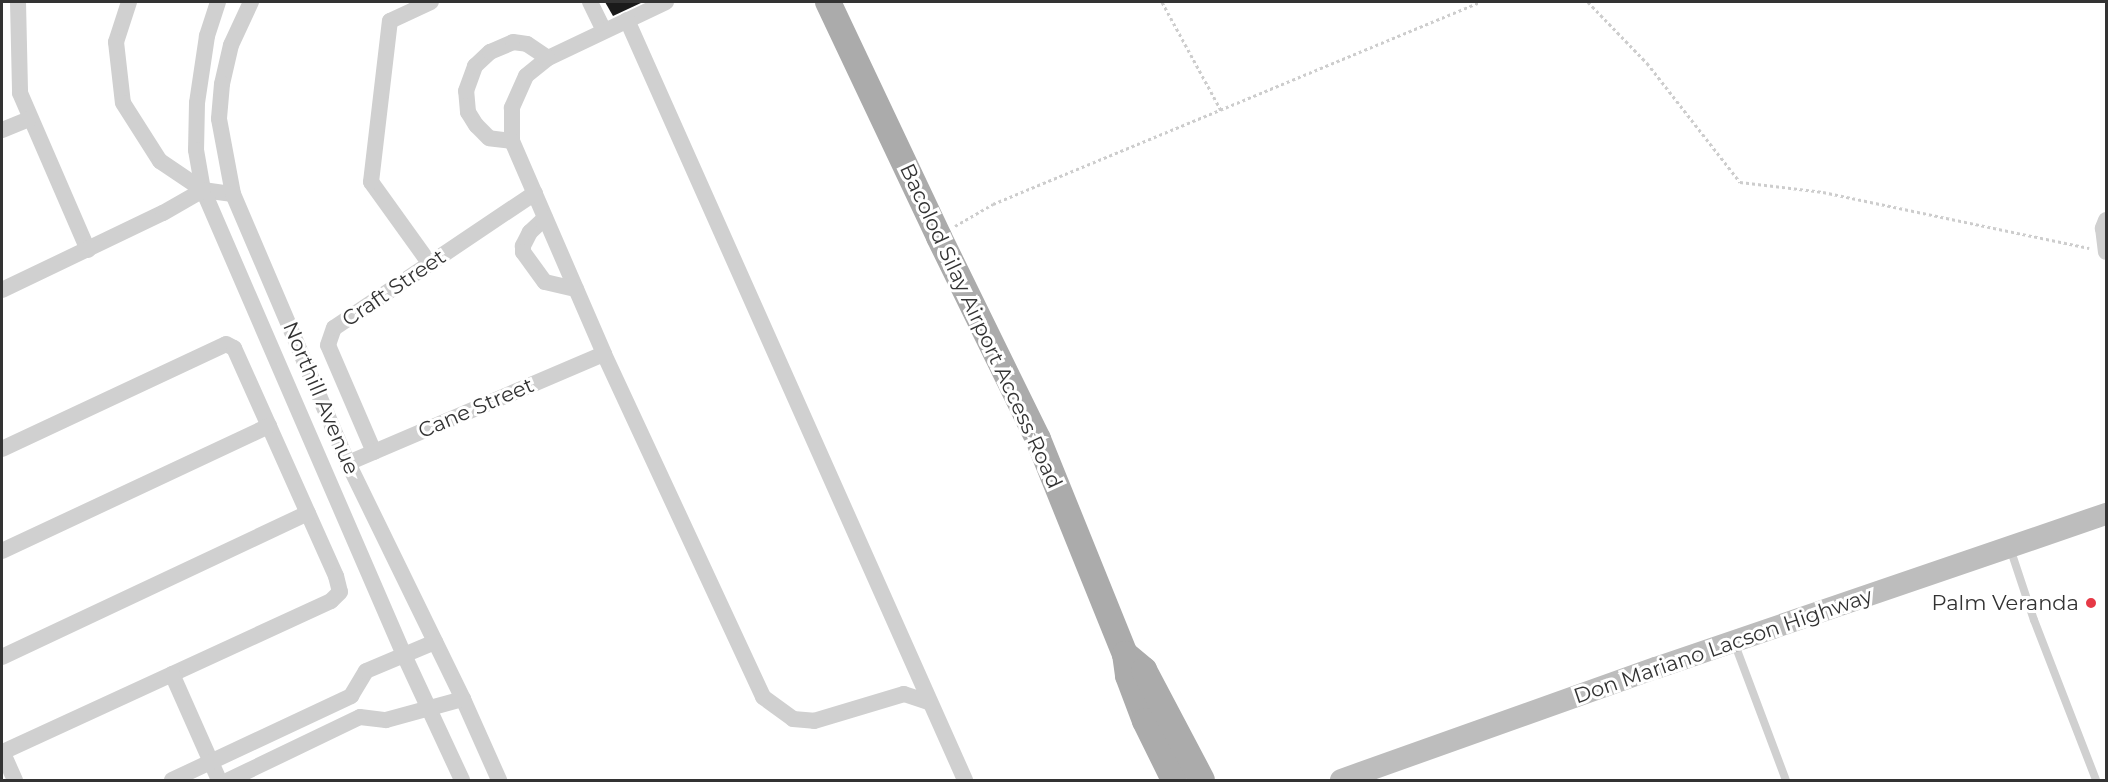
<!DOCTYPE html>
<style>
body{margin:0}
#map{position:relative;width:2108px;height:782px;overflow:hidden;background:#fff;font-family:Montserrat,sans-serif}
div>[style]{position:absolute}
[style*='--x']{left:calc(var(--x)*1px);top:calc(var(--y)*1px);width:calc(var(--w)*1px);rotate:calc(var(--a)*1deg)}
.building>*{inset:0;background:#1a1a1a}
.path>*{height:3px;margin-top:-1.5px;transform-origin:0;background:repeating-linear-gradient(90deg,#cdcdcd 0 3px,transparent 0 6px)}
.lane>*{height:8px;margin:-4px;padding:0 4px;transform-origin:4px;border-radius:4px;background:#d0d0d0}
.street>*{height:16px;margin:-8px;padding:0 8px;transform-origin:8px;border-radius:8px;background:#d0d0d0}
.secondary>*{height:22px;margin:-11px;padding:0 11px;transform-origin:11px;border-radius:11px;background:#bdbdbd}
.primary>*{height:26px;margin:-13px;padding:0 13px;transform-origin:13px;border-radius:13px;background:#ababab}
.dots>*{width:16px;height:16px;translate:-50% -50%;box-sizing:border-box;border:3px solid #fff;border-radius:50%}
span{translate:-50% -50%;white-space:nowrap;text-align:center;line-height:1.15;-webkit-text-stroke:6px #fff;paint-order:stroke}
.street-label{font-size:21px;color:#333}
.poi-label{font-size:21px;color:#333}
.right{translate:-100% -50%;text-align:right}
.frame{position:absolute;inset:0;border:3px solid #333;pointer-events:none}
</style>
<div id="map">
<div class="building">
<i style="clip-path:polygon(605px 2px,643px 2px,613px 16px)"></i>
</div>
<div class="path">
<i style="--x:1162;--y:2;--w:123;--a:61.4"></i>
<i style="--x:1588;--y:2;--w:85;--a:46"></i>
<i style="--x:1647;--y:63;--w:151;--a:52"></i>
<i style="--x:1740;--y:182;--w:84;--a:6.9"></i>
<i style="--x:1823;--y:192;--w:272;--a:11.9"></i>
<i style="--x:955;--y:226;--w:44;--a:-30.1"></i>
<i style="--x:993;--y:204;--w:527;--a:-22.53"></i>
</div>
<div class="lane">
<i style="--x:2010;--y:548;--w:76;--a:71.6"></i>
<i style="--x:2034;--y:620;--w:172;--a:68.8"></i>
<i style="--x:1734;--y:642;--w:147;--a:69.4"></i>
</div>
<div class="street">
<i style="--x:18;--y:2;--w:91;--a:88.7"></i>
<i style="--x:20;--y:93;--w:171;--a:66.6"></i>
<i style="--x:129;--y:2;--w:42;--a:108"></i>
<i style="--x:116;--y:42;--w:61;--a:83.5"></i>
<i style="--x:123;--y:103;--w:69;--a:57.5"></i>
<i style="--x:160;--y:161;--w:52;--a:34"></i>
<i style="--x:203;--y:190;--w:30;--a:8"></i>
<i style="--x:218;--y:2;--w:36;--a:108"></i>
<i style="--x:207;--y:36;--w:68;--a:98.5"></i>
<i style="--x:197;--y:103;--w:47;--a:91.2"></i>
<i style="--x:196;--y:150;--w:41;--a:80.1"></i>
<i style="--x:203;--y:190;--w:507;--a:66.62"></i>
<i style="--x:404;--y:655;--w:138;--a:65.1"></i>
<i style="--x:251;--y:2;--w:47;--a:114.9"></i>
<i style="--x:231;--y:45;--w:40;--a:103"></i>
<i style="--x:222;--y:84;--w:35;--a:95"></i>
<i style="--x:219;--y:119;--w:76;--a:79.4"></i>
<i style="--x:233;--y:194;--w:293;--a:66.9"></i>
<i style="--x:348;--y:463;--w:263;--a:64"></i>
<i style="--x:463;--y:699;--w:89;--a:66"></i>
<i style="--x:590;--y:2;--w:32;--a:64"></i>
<i style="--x:666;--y:2;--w:131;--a:154.6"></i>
<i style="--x:548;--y:58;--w:28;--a:141"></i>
<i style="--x:526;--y:76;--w:35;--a:114"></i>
<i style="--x:512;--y:108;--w:33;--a:90"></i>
<i style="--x:512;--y:141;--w:232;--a:66.6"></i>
<i style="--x:604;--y:354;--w:378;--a:65.1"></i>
<i style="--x:763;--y:697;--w:37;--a:36"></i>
<i style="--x:793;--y:719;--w:21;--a:5"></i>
<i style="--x:814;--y:721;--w:94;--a:-16.7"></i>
<i style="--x:904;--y:694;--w:26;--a:18"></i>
<i style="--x:627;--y:20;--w:832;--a:66.02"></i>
<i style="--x:2;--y:130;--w:29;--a:-22"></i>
<i style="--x:512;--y:141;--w:23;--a:-173"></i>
<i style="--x:489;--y:138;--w:18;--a:-135"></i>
<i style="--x:476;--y:125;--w:15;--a:-122"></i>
<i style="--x:468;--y:112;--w:21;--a:-95"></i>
<i style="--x:466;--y:91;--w:27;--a:-70"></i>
<i style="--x:475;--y:66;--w:21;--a:-43"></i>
<i style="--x:490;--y:52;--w:25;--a:-23"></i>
<i style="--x:513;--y:42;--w:14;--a:8"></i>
<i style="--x:527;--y:44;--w:25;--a:34"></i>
<i style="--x:545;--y:218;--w:21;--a:137"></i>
<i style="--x:530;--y:232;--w:16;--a:117"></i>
<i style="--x:523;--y:246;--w:6;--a:90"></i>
<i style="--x:523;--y:252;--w:37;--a:54"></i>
<i style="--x:545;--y:282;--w:32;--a:13"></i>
<i style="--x:2106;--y:220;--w:9;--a:111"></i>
<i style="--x:2103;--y:228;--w:24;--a:83"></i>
<i style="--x:430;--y:264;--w:101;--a:-125.7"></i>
<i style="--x:371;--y:182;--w:162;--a:-83.3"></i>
<i style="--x:390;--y:21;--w:45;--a:-24.9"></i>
<i style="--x:2;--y:290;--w:178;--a:-25.6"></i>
<i style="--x:163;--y:213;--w:46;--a:-29.9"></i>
<i style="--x:2;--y:449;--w:247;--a:-25.1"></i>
<i style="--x:226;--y:344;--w:9;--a:27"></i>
<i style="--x:234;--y:348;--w:250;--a:65.9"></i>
<i style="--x:336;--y:576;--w:16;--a:76"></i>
<i style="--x:340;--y:592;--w:13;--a:135"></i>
<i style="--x:331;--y:601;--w:362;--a:155.3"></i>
<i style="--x:374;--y:452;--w:116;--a:-113.3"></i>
<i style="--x:328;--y:345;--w:18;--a:-71"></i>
<i style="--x:334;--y:328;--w:242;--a:-33.9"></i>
<i style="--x:348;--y:463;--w:278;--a:-23.1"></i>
<i style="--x:2;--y:551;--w:295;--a:-25.1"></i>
<i style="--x:2;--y:657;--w:338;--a:-25.2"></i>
<i style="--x:172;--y:674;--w:116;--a:66.1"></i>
<i style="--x:2;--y:751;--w:32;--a:66"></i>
<i style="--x:172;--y:780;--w:198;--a:-25.1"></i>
<i style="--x:351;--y:696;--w:29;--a:-59"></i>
<i style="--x:366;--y:671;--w:75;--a:-22.8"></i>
<i style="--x:229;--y:780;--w:145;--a:-25.7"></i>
<i style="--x:360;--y:717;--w:26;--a:7"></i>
<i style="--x:386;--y:720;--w:80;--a:-15.3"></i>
</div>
<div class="secondary">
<i style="--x:1341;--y:780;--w:334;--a:-19.6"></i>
<i style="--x:1656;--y:668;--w:476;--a:-18.9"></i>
</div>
<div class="primary">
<i style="--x:828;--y:2;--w:260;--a:64.7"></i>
<i style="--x:939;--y:237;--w:225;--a:63.9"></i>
<i style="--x:1038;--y:439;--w:232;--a:68"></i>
<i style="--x:1125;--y:654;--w:22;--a:82"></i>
<i style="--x:1128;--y:676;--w:48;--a:69.3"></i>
<i style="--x:1145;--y:721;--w:66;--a:63.8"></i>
<i style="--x:1125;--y:654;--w:25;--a:40"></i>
<i style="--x:1144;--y:670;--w:124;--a:62.2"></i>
</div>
<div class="dots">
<i style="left:2091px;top:603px;background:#e63946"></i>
</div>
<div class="street-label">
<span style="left:394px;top:288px;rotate:-34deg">Craft Street</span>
<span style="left:981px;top:326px;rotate:65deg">Bacolod Silay Airport Access Road</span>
<span style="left:321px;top:398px;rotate:67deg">Northill Avenue</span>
<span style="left:476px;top:408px;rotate:-23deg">Cane Street</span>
<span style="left:1723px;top:646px;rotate:-19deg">Don Mariano Lacson Highway</span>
</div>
<div class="poi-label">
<span class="right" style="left:2079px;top:603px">Palm Veranda</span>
</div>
<div class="frame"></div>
</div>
